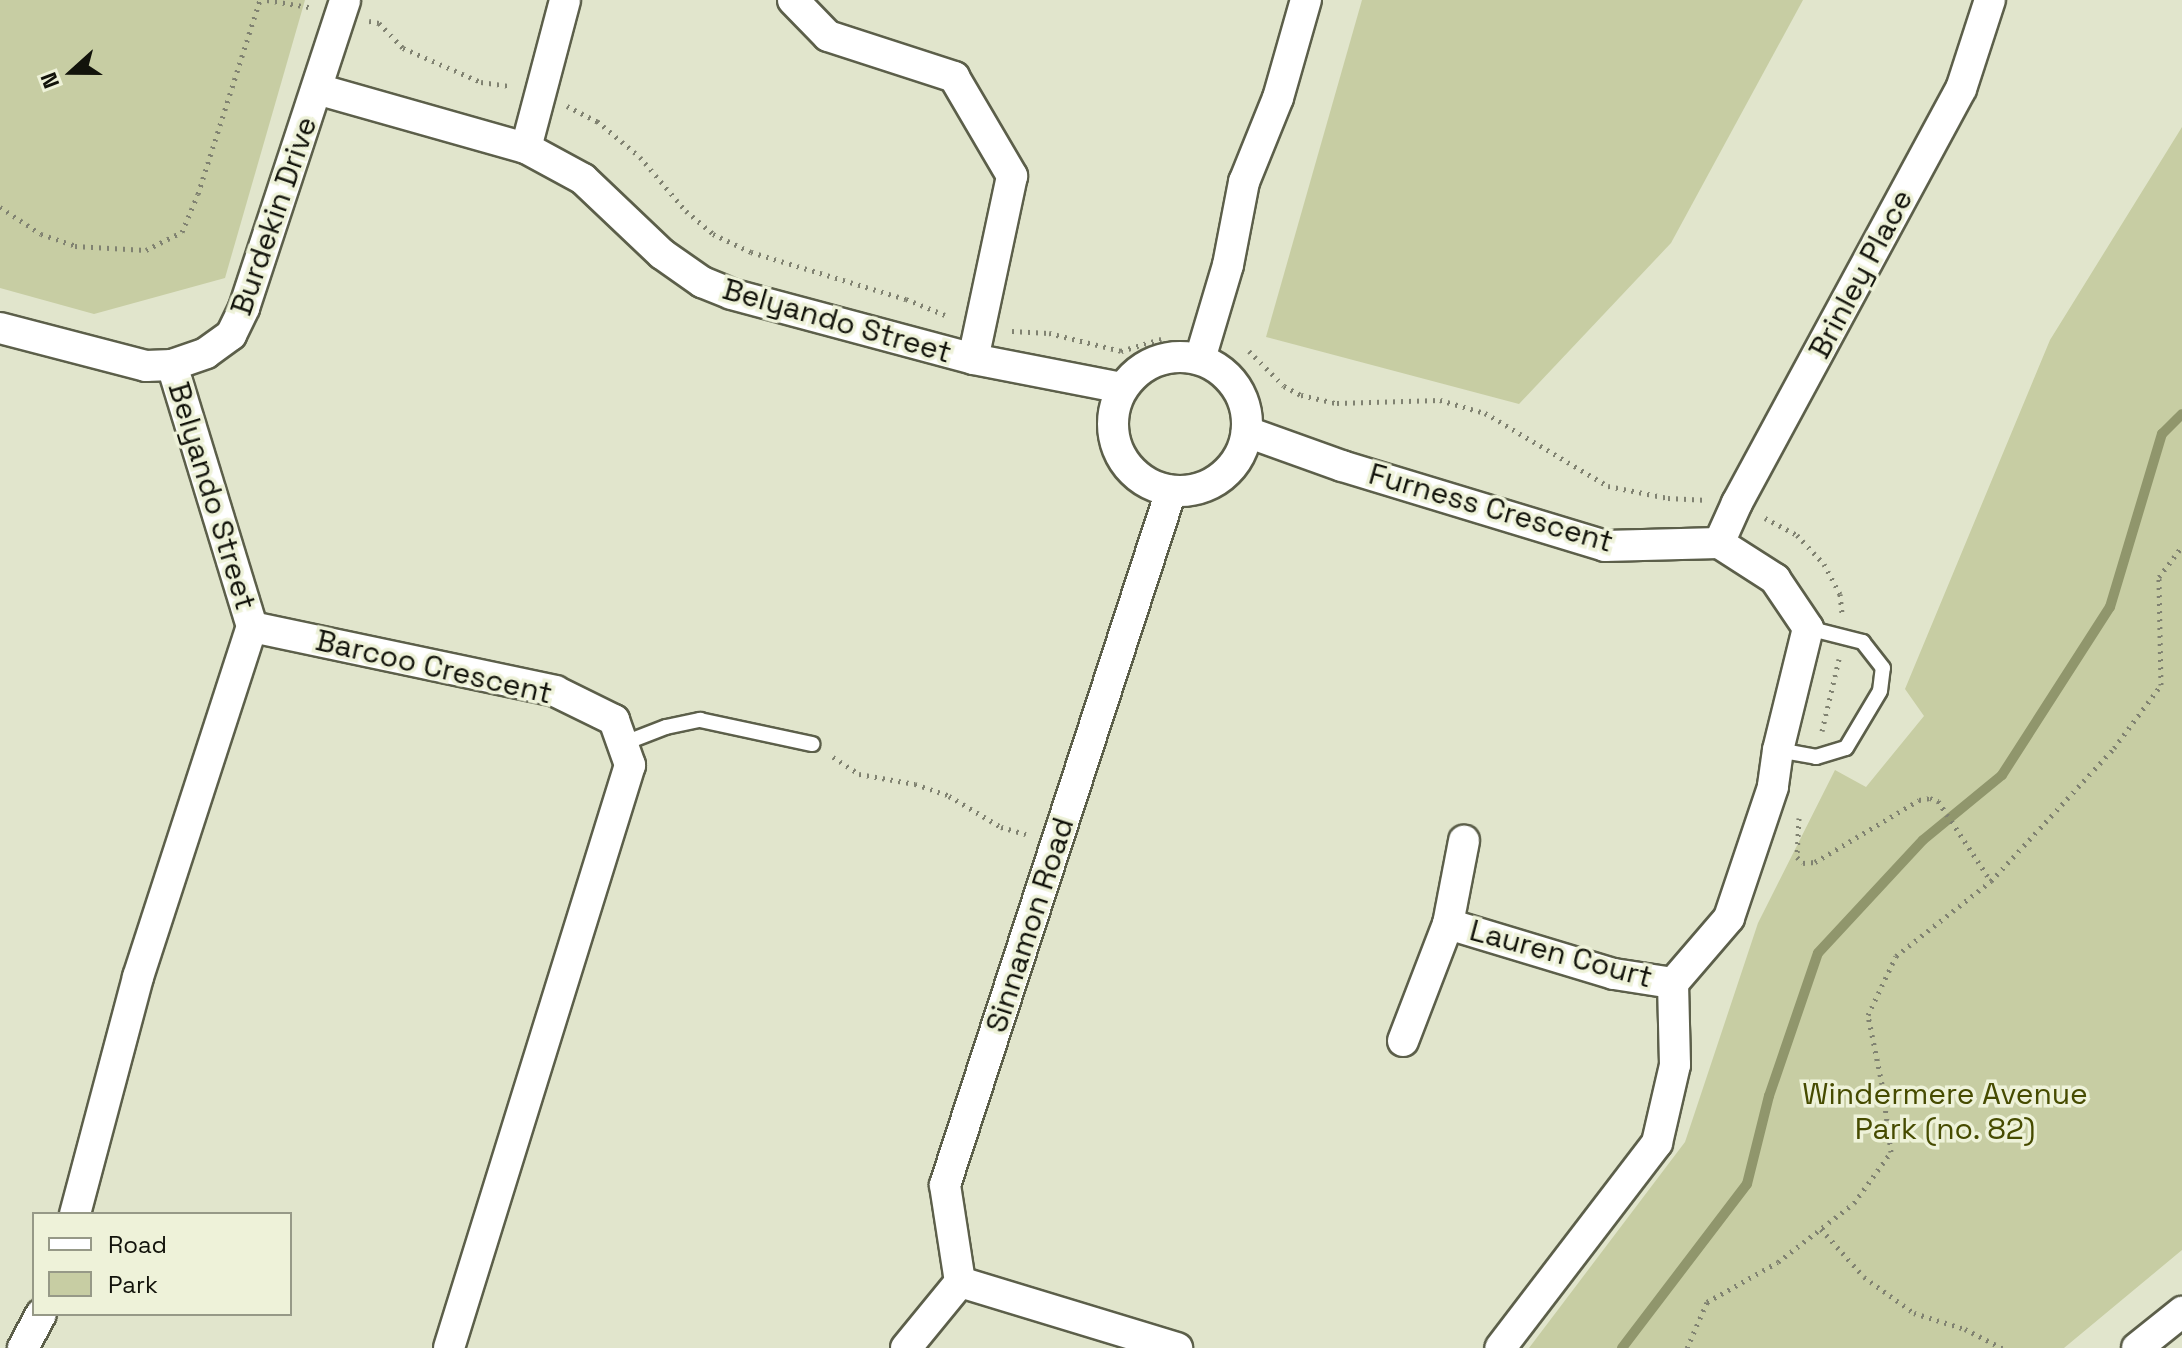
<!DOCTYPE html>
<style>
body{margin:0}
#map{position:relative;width:2182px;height:1348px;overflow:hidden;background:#e1e5cc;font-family:"Space Grotesk",sans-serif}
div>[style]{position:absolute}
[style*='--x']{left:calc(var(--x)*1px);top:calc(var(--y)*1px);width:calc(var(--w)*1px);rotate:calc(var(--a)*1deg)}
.green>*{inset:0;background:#c7cda3}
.stream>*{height:10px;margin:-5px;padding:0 5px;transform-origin:5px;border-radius:5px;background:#90966c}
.path>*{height:5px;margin-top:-2.5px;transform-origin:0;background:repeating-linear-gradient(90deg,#808271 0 2px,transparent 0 8px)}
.roads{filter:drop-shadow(2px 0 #5c5f4a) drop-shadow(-2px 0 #5c5f4a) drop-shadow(0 2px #5c5f4a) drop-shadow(0 -2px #5c5f4a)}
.service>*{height:14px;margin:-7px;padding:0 7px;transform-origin:7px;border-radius:7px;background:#fff}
.minor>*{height:30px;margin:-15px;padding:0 15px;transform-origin:15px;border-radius:15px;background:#fff}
.minor>.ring{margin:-15px;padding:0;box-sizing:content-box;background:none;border:30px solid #fff;border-radius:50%}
span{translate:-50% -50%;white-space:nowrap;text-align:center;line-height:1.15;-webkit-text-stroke:7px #eef2d9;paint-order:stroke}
.street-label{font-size:30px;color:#12130b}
.park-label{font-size:30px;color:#464b00}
.legend{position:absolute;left:32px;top:1212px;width:260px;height:104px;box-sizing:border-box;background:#eef2d9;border:2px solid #969987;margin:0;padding:10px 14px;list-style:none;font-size:24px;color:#12130b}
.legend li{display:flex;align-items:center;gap:16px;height:40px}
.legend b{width:40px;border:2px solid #969987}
.north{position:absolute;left:32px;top:32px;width:80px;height:80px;-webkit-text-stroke:6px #eef2d9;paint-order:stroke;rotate:249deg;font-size:22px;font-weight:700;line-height:32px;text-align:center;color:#12130b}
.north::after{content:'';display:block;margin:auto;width:28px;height:36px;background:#12130b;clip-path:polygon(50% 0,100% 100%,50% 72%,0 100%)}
</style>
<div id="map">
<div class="green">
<i style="clip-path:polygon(0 0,305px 0,225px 278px,94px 314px,0 288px)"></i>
<i style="clip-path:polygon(1362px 0,1803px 0,1671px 243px,1519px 404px,1266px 337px)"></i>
<i style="clip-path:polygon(2182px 127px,2182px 1250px,2064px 1348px,1529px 1348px,1685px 1142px,1758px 923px,1835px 770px,1866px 787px,1924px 716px,1905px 689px,2050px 340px)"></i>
</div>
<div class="stream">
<i style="--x:1622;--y:1348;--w:206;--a:-52.7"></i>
<i style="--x:1747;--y:1184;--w:91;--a:-76"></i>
<i style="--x:1769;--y:1096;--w:151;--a:-71.1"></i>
<i style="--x:1818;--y:953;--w:154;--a:-47.1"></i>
<i style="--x:1923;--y:840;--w:102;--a:-39.4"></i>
<i style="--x:2002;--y:775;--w:200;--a:-57.3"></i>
<i style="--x:2110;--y:607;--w:181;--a:-73.3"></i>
<i style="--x:2162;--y:434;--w:28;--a:-45"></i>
</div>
<div class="path">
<i style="--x:267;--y:0;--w:43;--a:9.5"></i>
<i style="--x:369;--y:21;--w:10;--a:11"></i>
<i style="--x:379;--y:23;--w:35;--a:46"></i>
<i style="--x:403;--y:48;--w:85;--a:23.6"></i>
<i style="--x:481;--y:82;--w:28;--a:8"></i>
<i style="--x:567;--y:106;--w:34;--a:27"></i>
<i style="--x:597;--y:121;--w:56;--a:39.9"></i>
<i style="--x:640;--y:157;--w:71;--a:49.6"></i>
<i style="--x:686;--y:211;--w:35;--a:40"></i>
<i style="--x:713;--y:234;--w:42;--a:25.3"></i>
<i style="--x:751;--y:252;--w:162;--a:16.9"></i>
<i style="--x:906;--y:299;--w:42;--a:22.3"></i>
<i style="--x:0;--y:207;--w:49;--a:33.4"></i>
<i style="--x:41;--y:234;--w:36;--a:19"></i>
<i style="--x:75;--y:246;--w:71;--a:3.2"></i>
<i style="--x:146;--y:250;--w:40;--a:-26.6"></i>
<i style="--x:182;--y:232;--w:41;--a:-67.2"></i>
<i style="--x:198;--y:194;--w:204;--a:-72.3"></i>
<i style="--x:1012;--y:331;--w:37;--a:3"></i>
<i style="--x:1049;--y:333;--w:74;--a:14"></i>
<i style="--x:1121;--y:351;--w:42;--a:-16.7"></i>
<i style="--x:1249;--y:351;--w:49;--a:45"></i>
<i style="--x:1284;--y:386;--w:19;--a:28"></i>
<i style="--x:1301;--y:395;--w:37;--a:13"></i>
<i style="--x:1337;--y:403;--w:103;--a:-1.7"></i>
<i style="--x:1440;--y:400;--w:47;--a:16.1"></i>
<i style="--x:1485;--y:413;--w:143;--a:30.7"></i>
<i style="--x:1608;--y:486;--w:61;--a:11.3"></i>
<i style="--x:1668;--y:498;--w:35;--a:3"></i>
<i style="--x:1765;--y:518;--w:36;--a:28"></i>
<i style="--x:1797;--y:535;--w:40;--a:47"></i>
<i style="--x:1824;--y:564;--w:34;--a:62"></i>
<i style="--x:1840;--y:594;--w:20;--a:84"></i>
<i style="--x:1822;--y:731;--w:74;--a:-76.7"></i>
<i style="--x:833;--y:757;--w:31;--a:33"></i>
<i style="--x:859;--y:774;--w:57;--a:10.1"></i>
<i style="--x:915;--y:784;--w:36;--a:19"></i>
<i style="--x:949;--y:796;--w:61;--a:30.8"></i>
<i style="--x:1001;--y:827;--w:26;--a:16"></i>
<i style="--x:1799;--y:818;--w:39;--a:93"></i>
<i style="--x:1797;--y:857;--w:8;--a:45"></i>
<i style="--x:1803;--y:863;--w:12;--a:-5"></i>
<i style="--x:1815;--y:862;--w:121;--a:-30.8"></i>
<i style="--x:1919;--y:800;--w:11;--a:-10"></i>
<i style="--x:1930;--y:798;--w:9;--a:21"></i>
<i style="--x:1938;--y:801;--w:96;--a:56.5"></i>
<i style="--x:1821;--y:1229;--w:64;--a:48.1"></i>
<i style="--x:1864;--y:1277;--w:62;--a:35.8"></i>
<i style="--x:1914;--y:1313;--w:53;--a:17.4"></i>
<i style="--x:1965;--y:1329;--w:42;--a:27.2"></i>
<i style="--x:1687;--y:1348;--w:50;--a:-66.5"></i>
<i style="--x:1707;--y:1302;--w:81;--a:-29.4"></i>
<i style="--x:1778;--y:1262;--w:96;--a:-37.8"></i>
<i style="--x:1854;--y:1203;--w:63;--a:-54"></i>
<i style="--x:1891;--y:1152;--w:69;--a:-97.5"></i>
<i style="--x:1882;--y:1084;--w:70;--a:-101.5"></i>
<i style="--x:1868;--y:1015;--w:65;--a:-64.6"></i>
<i style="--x:1896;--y:956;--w:121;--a:-38.3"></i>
<i style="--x:1991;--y:881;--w:181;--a:-47.2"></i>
<i style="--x:2114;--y:748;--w:79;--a:-53.3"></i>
<i style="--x:2161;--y:685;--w:108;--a:-91.1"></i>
<i style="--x:2159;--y:577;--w:39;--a:-53"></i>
</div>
<div class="roads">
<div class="service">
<i style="--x:622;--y:744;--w:47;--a:-21.1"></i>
<i style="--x:666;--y:727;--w:35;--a:-12"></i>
<i style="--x:700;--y:720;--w:115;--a:12.1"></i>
<i style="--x:1778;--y:750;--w:39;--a:10"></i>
<i style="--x:1816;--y:757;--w:31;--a:-17"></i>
<i style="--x:1846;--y:748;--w:66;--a:-59.2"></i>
<i style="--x:1880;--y:691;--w:23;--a:-83"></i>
<i style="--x:1883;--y:668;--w:33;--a:-128"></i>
<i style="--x:1863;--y:642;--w:57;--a:-165.7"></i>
</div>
<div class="minor">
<i style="--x:793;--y:0;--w:50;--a:45.8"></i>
<i style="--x:828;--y:36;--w:133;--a:18"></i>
<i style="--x:954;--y:77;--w:115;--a:59.6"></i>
<i style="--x:1012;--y:176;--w:187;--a:102"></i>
<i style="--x:317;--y:89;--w:217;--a:15.8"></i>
<i style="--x:526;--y:148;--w:65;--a:28.5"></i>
<i style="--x:583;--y:179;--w:109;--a:43.5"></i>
<i style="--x:662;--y:254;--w:49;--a:35"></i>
<i style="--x:702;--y:282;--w:31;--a:22"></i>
<i style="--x:731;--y:294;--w:251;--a:15"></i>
<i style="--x:973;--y:359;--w:152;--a:11"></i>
<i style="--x:526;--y:148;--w:153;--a:-75.2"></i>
<i style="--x:0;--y:328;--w:151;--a:14.6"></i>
<i style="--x:146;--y:366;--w:26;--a:-2"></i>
<i style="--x:172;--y:365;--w:36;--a:-19"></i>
<i style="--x:206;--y:353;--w:31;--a:-36"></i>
<i style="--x:231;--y:335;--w:30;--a:-64"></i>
<i style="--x:244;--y:308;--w:324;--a:-71.8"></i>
<i class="ring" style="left:1113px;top:357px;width:104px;height:104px"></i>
<i style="--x:1200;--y:359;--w:98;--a:-73.4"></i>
<i style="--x:1228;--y:265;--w:85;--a:-79.1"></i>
<i style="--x:1244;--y:182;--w:91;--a:-68"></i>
<i style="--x:1278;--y:98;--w:102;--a:-74.1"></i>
<i style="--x:172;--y:365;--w:274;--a:73"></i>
<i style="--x:1247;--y:432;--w:101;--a:19.7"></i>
<i style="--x:1342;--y:466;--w:275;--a:16.9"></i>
<i style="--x:1605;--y:546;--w:114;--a:-1.5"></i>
<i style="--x:1719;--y:543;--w:67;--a:32.7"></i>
<i style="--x:1775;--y:579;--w:59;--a:56"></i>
<i style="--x:1808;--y:628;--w:126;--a:103.8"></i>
<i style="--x:1778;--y:750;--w:37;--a:98"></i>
<i style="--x:1773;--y:787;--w:138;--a:108.6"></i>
<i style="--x:1729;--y:918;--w:86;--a:130.7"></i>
<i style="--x:1673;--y:983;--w:82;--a:88.6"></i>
<i style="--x:1675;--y:1065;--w:80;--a:103"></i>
<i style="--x:1657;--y:1143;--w:258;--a:127.4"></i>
<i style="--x:1719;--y:543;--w:44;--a:-65.8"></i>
<i style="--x:1737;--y:503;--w:471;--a:-61.6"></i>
<i style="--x:1961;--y:89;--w:94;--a:-72"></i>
<i style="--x:1448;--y:924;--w:173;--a:16.8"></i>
<i style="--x:1614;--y:974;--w:60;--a:8.7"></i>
<i style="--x:1403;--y:1041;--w:125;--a:-69"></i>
<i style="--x:1448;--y:924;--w:85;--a:-79.1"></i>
<i style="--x:75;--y:1214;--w:245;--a:-75.1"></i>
<i style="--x:138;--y:977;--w:368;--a:-72"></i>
<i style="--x:252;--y:627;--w:310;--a:11.9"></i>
<i style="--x:555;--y:691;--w:66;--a:26.2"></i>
<i style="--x:614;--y:720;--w:48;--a:70.4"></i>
<i style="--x:630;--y:765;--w:610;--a:107.25"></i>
<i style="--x:960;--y:1282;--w:227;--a:16.9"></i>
<i style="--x:23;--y:1348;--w:38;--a:-62"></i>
<i style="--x:906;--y:1348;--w:85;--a:-50.7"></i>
<i style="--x:960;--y:1282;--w:98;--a:-98.8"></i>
<i style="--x:945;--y:1185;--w:730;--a:-71.96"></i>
<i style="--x:2137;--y:1348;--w:58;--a:-38.7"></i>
</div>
</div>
<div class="street-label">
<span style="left:274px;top:216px;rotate:-71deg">Burdekin Drive</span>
<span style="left:1861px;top:274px;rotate:-62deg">Brinley Place</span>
<span style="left:837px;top:321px;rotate:16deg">Belyando Street</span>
<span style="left:212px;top:496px;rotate:73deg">Belyando Street</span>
<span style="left:1491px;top:508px;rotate:16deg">Furness Crescent</span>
<span style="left:434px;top:667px;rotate:13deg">Barcoo Crescent</span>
<span style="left:1030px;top:925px;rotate:-72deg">Sinnamon Road</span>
<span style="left:1561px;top:954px;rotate:15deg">Lauren Court</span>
</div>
<div class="park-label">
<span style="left:1945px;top:1111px">Windermere Avenue<br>Park (no. 82)</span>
</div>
<ul class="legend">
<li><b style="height:10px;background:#fff"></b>Road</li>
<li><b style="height:22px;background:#c7cda3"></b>Park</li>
</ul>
<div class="north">N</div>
</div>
